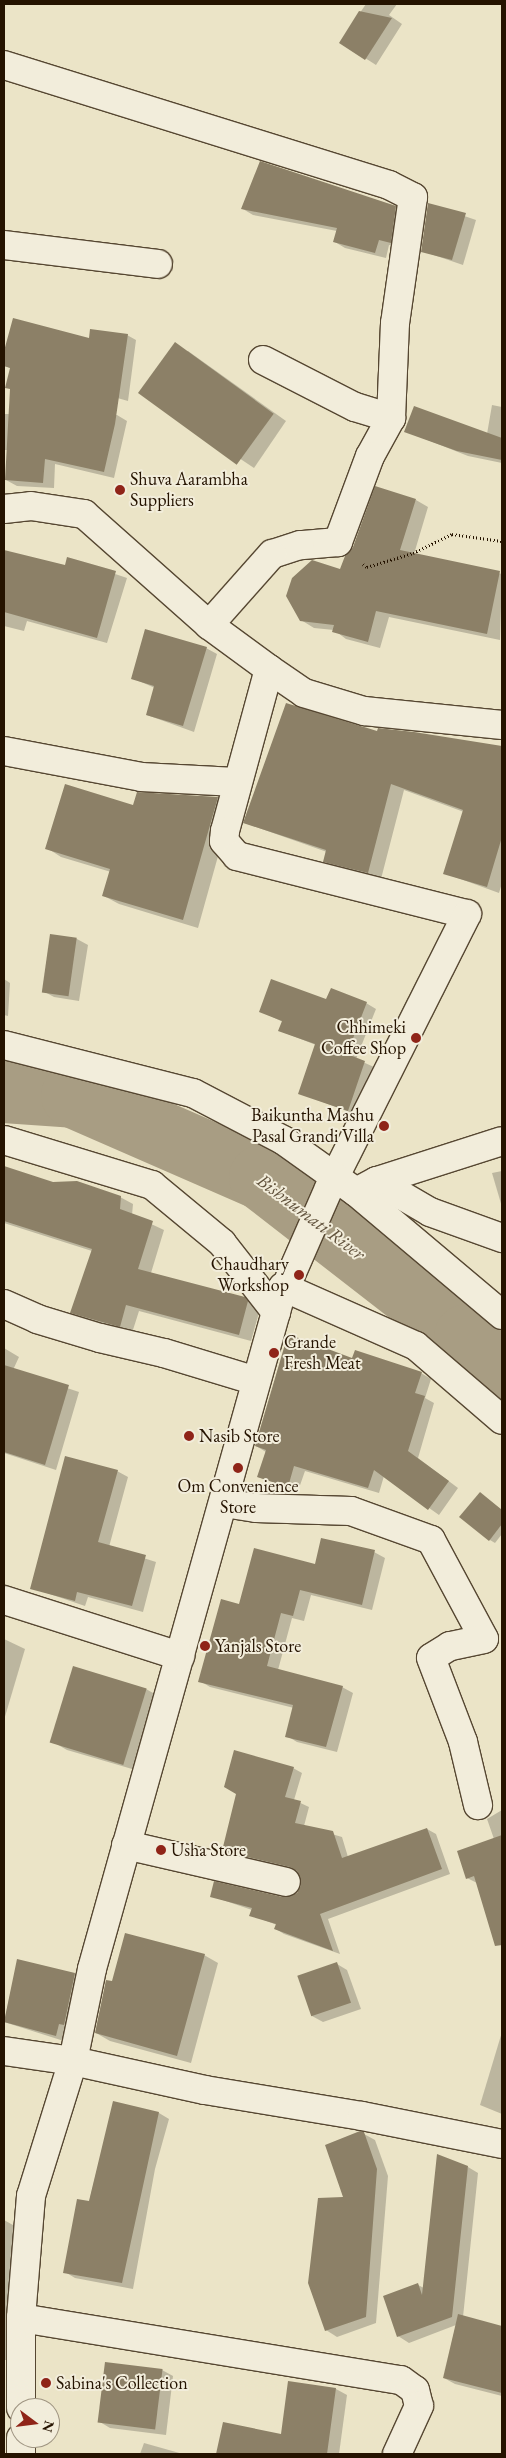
<!DOCTYPE html>
<style>
body{margin:0}
#map{position:relative;width:506px;height:2458px;overflow:hidden;background:#ebe4c7;font-family:"EB Garamond",serif}
div>[style]{position:absolute}
[style*='--x']{left:calc(var(--x)*1px);top:calc(var(--y)*1px);width:calc(var(--w)*1px);rotate:calc(var(--a)*1deg)}
.shadow>*{inset:0;background:#0003}
.river>*{height:65px;margin:-32.5px;padding:0 32.5px;transform-origin:32.5px;border-radius:32.5px;background:#a89d83}
.building>*{inset:0;background:#8c8067;transform-origin:0 0}
.path>*{height:3px;margin-top:-1.5px;transform-origin:0;background:repeating-linear-gradient(90deg,#251300 0 1px,transparent 0 3.5px)}
.roads{filter:drop-shadow(1px 0 #564732) drop-shadow(-1px 0 #564732) drop-shadow(0 1px #564732) drop-shadow(0 -1px #564732)}
.street>*{height:28px;margin:-14px;padding:0 14px;transform-origin:14px;border-radius:14px;background:#f2eddb}
.dots>*{width:14px;height:14px;translate:-50% -50%;box-sizing:border-box;border:2px solid #f2eddb;border-radius:50%}
span{translate:-50% -50%;white-space:nowrap;text-align:center;line-height:1.15;-webkit-text-stroke:4px #f2eddb;paint-order:stroke}
.poi-label{font-size:18px;color:#251300}
.left{translate:0 -50%;text-align:left}
.right{translate:-100% -50%;text-align:right}
.water-label{font-size:19px;color:#60513b;font-style:italic}
.frame{position:absolute;inset:0;border:5px solid #251300;pointer-events:none}
.north{position:absolute;left:10px;top:2398px;width:50px;height:50px;box-sizing:border-box;background:#f2eddb;border:1px solid #a09683;border-radius:50%;rotate:105deg;font-size:14px;font-weight:700;line-height:20px;text-align:center;color:#251300}
.north::after{content:'';display:block;margin:auto;width:18px;height:22px;background:#8f2418;clip-path:polygon(50% 0,100% 100%,50% 72%,0 100%)}
</style>
<div id="map">
<div class="shadow">
<i style="clip-path:polygon(366px 4px,397px 4px,389px 15px,402px 24px,376px 65px,340px 42px)"></i>
<i style="clip-path:polygon(429px 204px,476px 220px,463px 265px,422px 251px)"></i>
<i style="clip-path:polygon(395px 207px,406px 213px,401px 248px,389px 245px,386px 258px,345px 248px,335px 242px,337px 231px,253px 215px,243px 209px)"></i>
<i style="clip-path:polygon(14px 319px,90px 340px,127px 335px,136px 340px,128px 401px,4px 366px)"></i>
<i style="clip-path:polygon(188px 351px,286px 421px,254px 468px,140px 392px)"></i>
<i style="clip-path:polygon(492px 405px,502px 407px,502px 463px,468px 456px,405px 431px,487px 434px)"></i>
<i style="clip-path:polygon(4px 414px,117px 415px,127px 421px,114px 478px,55px 464px,54px 488px,17px 486px,6px 480px,8px 450px,4px 450px)"></i>
<i style="clip-path:polygon(416px 500px,428px 507px,414px 554px,502px 574px,500px 640px,389px 617px,380px 648px,346px 639px,334px 630px,314px 628px,301px 620px,341px 571px,354px 548px)"></i>
<i style="clip-path:polygon(4px 551px,66px 567px,68px 558px,127px 578px,107px 643px,27px 621px,24px 631px,4px 626px)"></i>
<i style="clip-path:polygon(206px 648px,217px 654px,194px 732px,147px 715px,155px 688px,132px 678px)"></i>
<i style="clip-path:polygon(378px 733px,414px 733px,502px 748px,502px 883px,499px 893px,444px 873px,464px 812px,404px 790px,381px 879px,337px 868px,325px 861px,327px 852px,245px 823px)"></i>
<i style="clip-path:polygon(138px 793px,218px 798px,232px 806px,198px 928px,119px 904px,104px 896px,111px 872px,61px 857px,47px 848px,134px 807px)"></i>
<i style="clip-path:polygon(51px 936px,77px 939px,88px 945px,79px 1001px,54px 997px,43px 991px)"></i>
<i style="clip-path:polygon(4px 979px,10px 983px,8px 1016px,4px 1015px)"></i>
<i style="clip-path:polygon(327px 1001px,366px 1003px,376px 1009px,356px 1059px,374px 1067px,357px 1115px,299px 1093px,316px 1045px,280px 1031px,283px 1022px,260px 1011px)"></i>
<i style="clip-path:polygon(4px 1167px,53px 1183px,120px 1197px,133px 1204px,132px 1215px,164px 1230px,151px 1273px,244px 1298px,257px 1306px,260px 1309px,251px 1341px,139px 1311px,132px 1333px,84px 1319px,71px 1312px,92px 1251px,4px 1223px)"></i>
<i style="clip-path:polygon(502px 1171px,502px 1207px,492px 1173px)"></i>
<i style="clip-path:polygon(4px 1348px,19px 1357px,13px 1370px,79px 1392px,56px 1470px,4px 1453px,4px 1432px,9px 1413px,4px 1410px)"></i>
<i style="clip-path:polygon(421px 1373px,431px 1379px,425px 1398px,434px 1403px,418px 1458px,458px 1488px,439px 1515px,384px 1476px,379px 1493px,305px 1471px,298px 1491px,258px 1477px,266px 1452px,256px 1446px)"></i>
<i style="clip-path:polygon(117px 1471px,128px 1477px,109px 1547px,156px 1562px,143px 1612px,88px 1597px,85px 1606px,32px 1588px)"></i>
<i style="clip-path:polygon(485px 1497px,502px 1510px,502px 1534px,495px 1543px,490px 1540px)"></i>
<i style="clip-path:polygon(374px 1552px,385px 1558px,372px 1610px,311px 1595px,304px 1621px,292px 1618px,278px 1670px,342px 1687px,353px 1693px,337px 1752px,297px 1742px,287px 1736px,294px 1708px,210px 1687px,200px 1681px,240px 1605px,316px 1565px)"></i>
<i style="clip-path:polygon(4px 1639px,25px 1649px,4px 1720px)"></i>
<i style="clip-path:polygon(146px 1689px,160px 1697px,139px 1771px,67px 1750px,53px 1742px)"></i>
<i style="clip-path:polygon(293px 1768px,302px 1773px,294px 1800px,309px 1807px,304px 1826px,342px 1837px,348px 1857px,427px 1829px,436px 1834px,450px 1874px,328px 1919px,340px 1954px,284px 1934px,276px 1929px,277px 1925px,251px 1915px,252px 1910px,211px 1896px,283px 1899px,298px 1894px,303px 1885px,298px 1871px,232px 1855px,223px 1850px)"></i>
<i style="clip-path:polygon(502px 1810px,502px 1936px,501px 1936px,477px 1883px,467px 1878px,494px 1839px,487px 1819px)"></i>
<i style="clip-path:polygon(204px 1955px,218px 1963px,191px 2063px,110px 2041px,96px 2033px,113px 1983px)"></i>
<i style="clip-path:polygon(18px 1960px,75px 1974px,85px 1980px,67px 2042px,4px 2022px)"></i>
<i style="clip-path:polygon(337px 1964px,347px 1970px,361px 2009px,323px 2022px,312px 2016px)"></i>
<i style="clip-path:polygon(502px 2032px,502px 2114px,480px 2105px)"></i>
<i style="clip-path:polygon(114px 2102px,159px 2113px,169px 2119px,155px 2169px,133px 2289px,75px 2278px,65px 2272px,89px 2202px)"></i>
<i style="clip-path:polygon(364px 2134px,375px 2140px,388px 2176px,376px 2323px,337px 2337px,326px 2330px,344px 2198px)"></i>
<i style="clip-path:polygon(468px 2167px,478px 2173px,463px 2317px,502px 2327px,502px 2396px,455px 2384px,444px 2378px,456px 2325px,409px 2343px,398px 2336px,418px 2285px,424px 2288px)"></i>
<i style="clip-path:polygon(4px 2220px,20px 2229px,12px 2360px,4px 2360px)"></i>
<i style="clip-path:polygon(162px 2370px,173px 2376px,166px 2435px,110px 2428px,100px 2422px)"></i>
<i style="clip-path:polygon(289px 2382px,336px 2389px,347px 2395px,339px 2454px,287px 2454px,280px 2450px)"></i>
<i style="clip-path:polygon(224px 2423px,278px 2438px,275px 2454px,218px 2454px)"></i>
<i style="clip-path:polygon(144px 2443px,183px 2454px,140px 2454px)"></i>
</div>
<div class="river">
<i style="--x:4;--y:1090;--w:69;--a:4.1"></i>
<i style="--x:73;--y:1095;--w:205;--a:23.6"></i>
<i style="--x:261;--y:1177;--w:259;--a:37.8"></i>
<i style="--x:466;--y:1336;--w:52;--a:46.5"></i>
</div>
<div class="building">
<i style="clip-path:polygon(359px 11px,392px 18px,365px 60px,339px 43px)"></i>
<i style="clip-path:polygon(260px 161px,396px 206px,391px 243px,379px 240px,375px 253px,333px 242px,337px 228px,241px 209px)"></i>
<i style="clip-path:polygon(428px 203px,466px 213px,452px 260px,421px 252px)"></i>
<i style="clip-path:polygon(13px 318px,89px 338px,90px 329px,128px 334px,115px 424px,104px 472px,45px 459px,43px 483px,5px 480px,10px 389px,5px 388px,10px 368px,4px 366px,4px 351px)"></i>
<i style="left:175px;top:342px;width:122px;height:63px;rotate:36deg"></i>
<i style="clip-path:polygon(414px 406px,502px 438px,502px 460px,457px 451px,404px 432px)"></i>
<i style="clip-path:polygon(375px 486px,416px 499px,400px 550px,500px 571px,487px 634px,376px 611px,368px 642px,332px 632px,334px 625px,300px 621px,286px 596px,292px 578px,312px 560px,340px 569px,345px 556px,353px 547px)"></i>
<i style="clip-path:polygon(4px 550px,65px 565px,67px 557px,116px 571px,97px 638px,4px 612px)"></i>
<i style="clip-path:polygon(145px 629px,207px 647px,183px 726px,146px 715px,154px 686px,131px 679px)"></i>
<i style="clip-path:polygon(286px 703px,377px 731px,378px 728px,414px 732px,502px 746px,502px 837px,487px 887px,443px 874px,463px 810px,391px 784px,368px 873px,323px 862px,326px 850px,243px 823px)"></i>
<i style="clip-path:polygon(65px 784px,133px 805px,137px 792px,218px 797px,183px 920px,102px 896px,110px 869px,45px 849px)"></i>
<i style="left:50px;top:934px;width:27px;height:59px;rotate:8deg"></i>
<i style="clip-path:polygon(271px 979px,326px 999px,331px 988px,367px 1002px,347px 1054px,365px 1061px,348px 1111px,298px 1094px,315px 1044px,278px 1031px,282px 1021px,259px 1012px)"></i>
<i style="clip-path:polygon(4px 1166px,53px 1182px,77px 1181px,121px 1196px,120px 1209px,153px 1221px,138px 1269px,245px 1297px,248px 1301px,239px 1335px,126px 1305px,120px 1327px,70px 1313px,92px 1249px,4px 1221px)"></i>
<i style="clip-path:polygon(288px 1334px,352px 1358px,355px 1350px,422px 1372px,415px 1393px,425px 1396px,408px 1451px,449px 1481px,428px 1510px,374px 1470px,368px 1488px,294px 1466px,288px 1487px,257px 1477px,266px 1450px,255px 1446px)"></i>
<i style="clip-path:polygon(4px 1365px,69px 1385px,45px 1465px,4px 1452px)"></i>
<i style="clip-path:polygon(65px 1456px,118px 1470px,98px 1542px,146px 1555px,132px 1606px,77px 1592px,75px 1601px,30px 1589px)"></i>
<i style="clip-path:polygon(480px 1492px,502px 1510px,502px 1524px,489px 1541px,459px 1517px)"></i>
<i style="clip-path:polygon(321px 1538px,375px 1550px,362px 1605px,300px 1590px,293px 1616px,281px 1613px,267px 1666px,343px 1686px,326px 1747px,285px 1737px,293px 1705px,198px 1682px,221px 1599px,239px 1604px,254px 1548px,315px 1564px)"></i>
<i style="left:73px;top:1666px;width:77px;height:80px;rotate:17deg"></i>
<i style="clip-path:polygon(234px 1750px,294px 1767px,285px 1797px,301px 1801px,295px 1823px,333px 1831px,342px 1858px,427px 1828px,442px 1869px,320px 1914px,333px 1951px,274px 1929px,276px 1924px,249px 1916px,252px 1908px,210px 1897px,214px 1881px,283px 1897px,297px 1893px,301px 1885px,297px 1871px,290px 1867px,222px 1851px,236px 1794px,224px 1787px)"></i>
<i style="clip-path:polygon(502px 1835px,502px 1945px,495px 1946px,474px 1876px,466px 1879px,457px 1851px)"></i>
<i style="clip-path:polygon(125px 1933px,205px 1954px,177px 2056px,95px 2033px,106px 1980px,112px 1981px)"></i>
<i style="clip-path:polygon(17px 1959px,75px 1973px,64px 2025px,59px 2024px,56px 2036px,4px 2022px)"></i>
<i style="left:337px;top:1962px;width:43px;height:42px;rotate:71deg"></i>
<i style="clip-path:polygon(113px 2101px,159px 2112px,122px 2283px,63px 2273px,77px 2199px,89px 2201px)"></i>
<i style="clip-path:polygon(360px 2131px,364px 2132px,377px 2169px,366px 2317px,325px 2331px,308px 2283px,318px 2198px,343px 2197px,325px 2145px)"></i>
<i style="clip-path:polygon(437px 2154px,468px 2166px,452px 2317px,397px 2337px,383px 2296px,418px 2283px,422px 2295px)"></i>
<i style="clip-path:polygon(458px 2314px,502px 2326px,502px 2393px,443px 2378px)"></i>
<i style="left:105px;top:2362px;width:58px;height:61px;rotate:7deg"></i>
<i style="clip-path:polygon(288px 2381px,336px 2388px,327px 2454px,216px 2454px,223px 2422px,281px 2434px)"></i>
</div>
<div class="path">
<i style="--x:363;--y:564;--w:5;--a:37"></i>
<i style="--x:367;--y:567;--w:48;--a:-16.9"></i>
<i style="--x:413;--y:553;--w:43;--a:-26"></i>
<i style="--x:452;--y:534;--w:50;--a:8"></i>
</div>
<div class="roads">
<div class="street">
<i style="--x:4;--y:65;--w:403;--a:17.3"></i>
<i style="--x:389;--y:185;--w:27;--a:27"></i>
<i style="--x:413;--y:197;--w:127;--a:98.1"></i>
<i style="--x:395;--y:323;--w:95;--a:92.4"></i>
<i style="--x:391;--y:418;--w:43;--a:118.9"></i>
<i style="--x:370;--y:456;--w:92;--a:110.4"></i>
<i style="--x:338;--y:542;--w:38;--a:175"></i>
<i style="--x:300;--y:545;--w:29;--a:162"></i>
<i style="--x:272;--y:554;--w:95;--a:131.6"></i>
<i style="--x:4;--y:245;--w:155;--a:7"></i>
<i style="--x:263;--y:360;--w:103;--a:27.1"></i>
<i style="--x:355;--y:407;--w:38;--a:17"></i>
<i style="--x:4;--y:509;--w:27;--a:-6"></i>
<i style="--x:31;--y:506;--w:54;--a:8.6"></i>
<i style="--x:84;--y:514;--w:167;--a:41.6"></i>
<i style="--x:209;--y:625;--w:74;--a:36.3"></i>
<i style="--x:269;--y:669;--w:168;--a:105.2"></i>
<i style="--x:225;--y:831;--w:10;--a:96"></i>
<i style="--x:224;--y:841;--w:20;--a:49"></i>
<i style="--x:237;--y:856;--w:237;--a:14.2"></i>
<i style="--x:467;--y:914;--w:307;--a:116.7"></i>
<i style="--x:329;--y:1188;--w:105;--a:113.6"></i>
<i style="--x:287;--y:1284;--w:5;--a:143"></i>
<i style="--x:283;--y:1287;--w:708;--a:105.65"></i>
<i style="--x:92;--y:1969;--w:94;--a:101.7"></i>
<i style="--x:73;--y:2061;--w:141;--a:107.3"></i>
<i style="--x:31;--y:2196;--w:122;--a:94.7"></i>
<i style="--x:21;--y:2318;--w:90;--a:90"></i>
<i style="--x:269;--y:669;--w:42;--a:34.4"></i>
<i style="--x:304;--y:693;--w:63;--a:16.7"></i>
<i style="--x:364;--y:711;--w:139;--a:5.8"></i>
<i style="--x:4;--y:751;--w:139;--a:10.7"></i>
<i style="--x:141;--y:777;--w:95;--a:3"></i>
<i style="--x:4;--y:1045;--w:195;--a:14.3"></i>
<i style="--x:193;--y:1093;--w:102;--a:27.6"></i>
<i style="--x:283;--y:1140;--w:90;--a:35.5"></i>
<i style="--x:356;--y:1192;--w:191;--a:40.1"></i>
<i style="--x:4;--y:1140;--w:155;--a:16.9"></i>
<i style="--x:152;--y:1185;--w:91;--a:39.6"></i>
<i style="--x:222;--y:1243;--w:88;--a:52"></i>
<i style="--x:377;--y:1181;--w:61;--a:30.3"></i>
<i style="--x:430;--y:1212;--w:77;--a:19.9"></i>
<i style="--x:356;--y:1192;--w:24;--a:-28"></i>
<i style="--x:377;--y:1181;--w:131;--a:-17.7"></i>
<i style="--x:283;--y:1287;--w:145;--a:23.9"></i>
<i style="--x:416;--y:1346;--w:113;--a:40.7"></i>
<i style="--x:4;--y:1304;--w:36;--a:24"></i>
<i style="--x:37;--y:1319;--w:66;--a:16.8"></i>
<i style="--x:100;--y:1338;--w:66;--a:13.2"></i>
<i style="--x:164;--y:1353;--w:96;--a:16.9"></i>
<i style="--x:224;--y:1503;--w:32;--a:9"></i>
<i style="--x:256;--y:1508;--w:95;--a:1.8"></i>
<i style="--x:351;--y:1511;--w:85;--a:19.9"></i>
<i style="--x:431;--y:1540;--w:112;--a:61.8"></i>
<i style="--x:484;--y:1639;--w:35;--a:168"></i>
<i style="--x:450;--y:1646;--w:22;--a:148"></i>
<i style="--x:431;--y:1658;--w:90;--a:69.1"></i>
<i style="--x:463;--y:1742;--w:65;--a:76.6"></i>
<i style="--x:4;--y:1600;--w:185;--a:17.7"></i>
<i style="--x:126;--y:1845;--w:164;--a:13"></i>
<i style="--x:4;--y:2051;--w:70;--a:8.2"></i>
<i style="--x:73;--y:2061;--w:135;--a:12.4"></i>
<i style="--x:205;--y:2090;--w:159;--a:9.4"></i>
<i style="--x:362;--y:2116;--w:143;--a:11.3"></i>
<i style="--x:21;--y:2318;--w:385;--a:9.3"></i>
<i style="--x:401;--y:2380;--w:17;--a:36"></i>
<i style="--x:415;--y:2390;--w:16;--a:76"></i>
<i style="--x:419;--y:2406;--w:53;--a:114.6"></i>
<i style="--x:21;--y:2454;--w:16;--a:-90"></i>
</div>
</div>
<div class="dots">
<i style="left:120px;top:490px;background:#8f2418"></i>
<i style="left:416px;top:1038px;background:#8f2418"></i>
<i style="left:384px;top:1126px;background:#8f2418"></i>
<i style="left:299px;top:1275px;background:#8f2418"></i>
<i style="left:274px;top:1353px;background:#8f2418"></i>
<i style="left:189px;top:1436px;background:#8f2418"></i>
<i style="left:238px;top:1468px;background:#8f2418"></i>
<i style="left:205px;top:1646px;background:#8f2418"></i>
<i style="left:161px;top:1850px;background:#8f2418"></i>
<i style="left:46px;top:2383px;background:#8f2418"></i>
</div>
<div class="poi-label">
<span class="left" style="left:130px;top:490px">Shuva Aarambha<br>Suppliers</span>
<span class="right" style="left:406px;top:1038px">Chhimeki<br>Coffee Shop</span>
<span class="right" style="left:374px;top:1126px">Baikuntha Mashu<br>Pasal Grandi Villa</span>
<span class="right" style="left:289px;top:1275px">Chaudhary<br>Workshop</span>
<span class="left" style="left:284px;top:1353px">Grande<br>Fresh Meat</span>
<span class="left" style="left:199px;top:1436px">Nasib Store</span>
<span style="left:238px;top:1497px">Om Convenience<br>Store</span>
<span class="left" style="left:215px;top:1646px">Yanjals Store</span>
<span class="left" style="left:171px;top:1850px">Usha Store</span>
<span class="left" style="left:56px;top:2383px">Sabina's Collection</span>
</div>
<div class="water-label">
<span style="left:311px;top:1217px;rotate:37deg">Bishnumati River</span>
</div>
<div class="frame"></div>
<div class="north">N</div>
</div>
